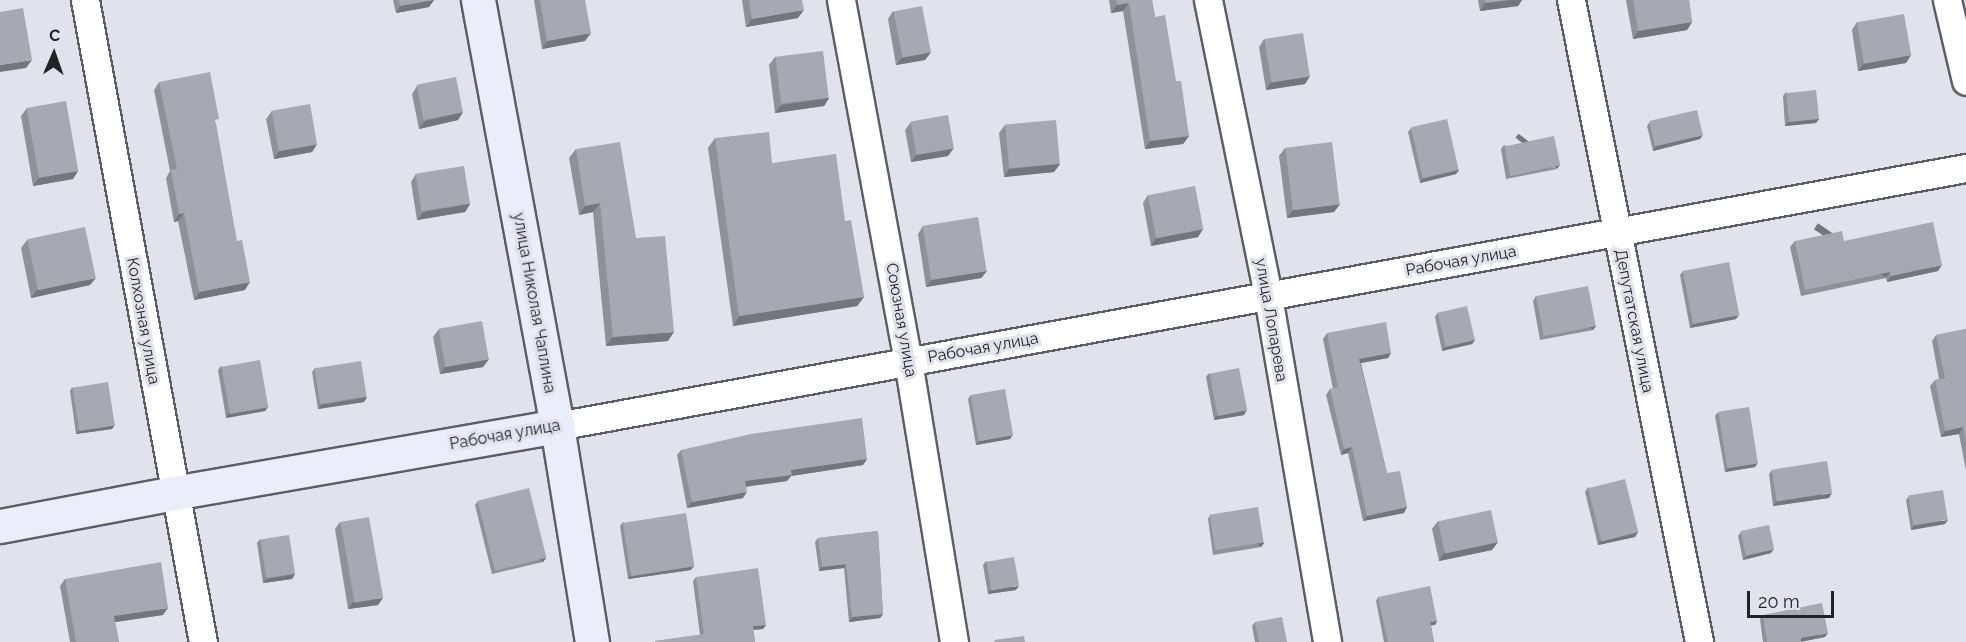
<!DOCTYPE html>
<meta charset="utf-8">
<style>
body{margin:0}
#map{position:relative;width:1966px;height:642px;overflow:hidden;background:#e1e2eb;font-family:Raleway,sans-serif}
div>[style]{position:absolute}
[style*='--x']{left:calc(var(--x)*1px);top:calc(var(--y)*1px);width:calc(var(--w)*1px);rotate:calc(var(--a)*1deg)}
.roads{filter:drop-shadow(2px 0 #5c5d65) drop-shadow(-2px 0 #5c5d65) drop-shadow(0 2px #5c5d65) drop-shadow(0 -2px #5c5d65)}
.street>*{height:27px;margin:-13.5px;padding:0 13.5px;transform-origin:13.5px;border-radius:13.5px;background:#fff}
.secondary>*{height:33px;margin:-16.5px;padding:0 16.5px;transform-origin:16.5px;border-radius:16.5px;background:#ecedfa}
.wall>*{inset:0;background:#909098}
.shaded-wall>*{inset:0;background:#75767c;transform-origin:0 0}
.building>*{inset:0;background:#a7a8b1;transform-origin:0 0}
span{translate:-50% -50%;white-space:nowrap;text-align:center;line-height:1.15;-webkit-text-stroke:6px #e1e2eb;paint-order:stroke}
.street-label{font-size:16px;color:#222226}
.north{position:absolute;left:24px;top:24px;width:60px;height:60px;-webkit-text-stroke:4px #e1e2eb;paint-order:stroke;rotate:2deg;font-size:16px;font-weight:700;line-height:24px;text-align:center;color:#222226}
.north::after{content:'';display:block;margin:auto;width:21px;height:27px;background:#222226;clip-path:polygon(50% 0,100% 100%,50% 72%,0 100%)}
.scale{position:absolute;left:1747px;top:591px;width:87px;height:27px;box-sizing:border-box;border:3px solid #222226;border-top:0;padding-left:8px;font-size:18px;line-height:21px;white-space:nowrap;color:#222226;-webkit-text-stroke:4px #e1e2eb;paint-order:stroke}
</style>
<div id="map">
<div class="roads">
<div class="street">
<i style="--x:85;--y:0;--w:653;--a:79.59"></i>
<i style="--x:841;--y:0;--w:367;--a:79.5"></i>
<i style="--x:908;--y:361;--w:285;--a:80.7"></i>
<i style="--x:1208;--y:0;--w:302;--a:78.5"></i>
<i style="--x:1268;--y:296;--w:351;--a:80.3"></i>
<i style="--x:1571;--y:0;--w:655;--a:78.72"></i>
<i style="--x:1947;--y:0;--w:83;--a:76.8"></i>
<i style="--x:557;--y:426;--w:1432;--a:-10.38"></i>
</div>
<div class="secondary">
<i style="--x:478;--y:0;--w:433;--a:79.5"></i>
<i style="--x:557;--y:426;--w:219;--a:80.8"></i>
<i style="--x:0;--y:526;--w:177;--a:-10.7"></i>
<i style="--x:174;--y:493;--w:389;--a:-9.9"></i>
</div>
</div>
<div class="wall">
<i style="clip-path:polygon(393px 0,434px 0,429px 7px,396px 13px)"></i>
<i style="clip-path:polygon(534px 0,585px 0,585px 41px,542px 49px)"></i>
<i style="clip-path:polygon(742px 0,802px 0,798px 18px,746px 27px)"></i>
<i style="clip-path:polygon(1109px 0,1152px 0,1155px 17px,1176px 81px,1189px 136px,1183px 144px,1145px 149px,1123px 11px,1111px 13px)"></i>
<i style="clip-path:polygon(1478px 0,1522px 0,1518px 6px,1480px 11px)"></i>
<i style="clip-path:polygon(1626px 0,1689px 0,1692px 22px,1687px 30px,1633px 39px)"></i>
<i style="clip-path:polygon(893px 11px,931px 52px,925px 60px,896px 65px,888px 19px)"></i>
<i style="clip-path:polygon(1857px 22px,1911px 55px,1906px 63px,1858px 71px,1852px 30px)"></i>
<i style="clip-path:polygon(1264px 39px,1310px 76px,1305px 84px,1266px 90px,1259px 47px)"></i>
<i style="clip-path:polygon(775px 57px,829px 98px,824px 106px,775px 113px,769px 65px)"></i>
<i style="clip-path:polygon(159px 82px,216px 124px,245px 290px,194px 300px,178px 221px,174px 222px,166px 178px,170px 171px,154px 90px)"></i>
<i style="clip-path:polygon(417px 86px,463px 112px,458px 120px,419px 129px,412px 94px)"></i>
<i style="clip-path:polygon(1786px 92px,1819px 119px,1816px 123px,1785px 126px,1783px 96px)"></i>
<i style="clip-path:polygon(27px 108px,78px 171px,73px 179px,33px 186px,21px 116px)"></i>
<i style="clip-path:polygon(272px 111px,317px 144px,312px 152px,274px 159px,266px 119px)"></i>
<i style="clip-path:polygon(911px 122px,948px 156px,911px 162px,905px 130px)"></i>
<i style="clip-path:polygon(1650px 122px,1700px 139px,1653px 151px,1647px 126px)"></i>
<i style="clip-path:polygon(1005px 125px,1060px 164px,1054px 172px,1004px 177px,999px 133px)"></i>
<i style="clip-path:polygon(1411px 128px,1459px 170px,1456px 174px,1420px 183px,1408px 132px)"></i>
<i style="clip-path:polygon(715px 138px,772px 163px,845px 221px,864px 297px,857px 306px,733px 326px,708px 148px)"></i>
<i style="clip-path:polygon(1504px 145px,1557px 169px,1506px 179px,1501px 149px)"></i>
<i style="clip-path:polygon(1285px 148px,1340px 204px,1334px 212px,1287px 218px,1279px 156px)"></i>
<i style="clip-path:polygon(576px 149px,636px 238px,668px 341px,606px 346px,593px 212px,579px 215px,569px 158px)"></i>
<i style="clip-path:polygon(416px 174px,470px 204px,465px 212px,417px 220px,411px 182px)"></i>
<i style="clip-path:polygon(1148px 195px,1203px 229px,1198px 237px,1151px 246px,1143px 203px)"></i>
<i style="clip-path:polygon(923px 226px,987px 271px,981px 278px,926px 287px,918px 234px)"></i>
<i style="clip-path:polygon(27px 240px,90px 285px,31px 298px,21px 248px)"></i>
<i style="clip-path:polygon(1795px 241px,1938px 271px,1887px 282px,1886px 278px,1801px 296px,1790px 247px)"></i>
<i style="clip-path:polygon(1683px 271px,1736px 319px,1690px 328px,1680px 275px)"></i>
<i style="clip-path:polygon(1536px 296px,1596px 326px,1593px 330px,1540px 340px,1533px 301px)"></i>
<i style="clip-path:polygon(1438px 312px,1475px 340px,1472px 344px,1442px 351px,1435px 317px)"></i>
<i style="clip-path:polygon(439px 329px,489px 359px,483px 367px,440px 374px,433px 337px)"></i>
<i style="clip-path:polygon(1966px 329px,1966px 471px,1959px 434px,1941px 437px,1930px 386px,1935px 380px,1939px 379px,1932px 341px,1936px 335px)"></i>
<i style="clip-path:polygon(1327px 333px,1391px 353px,1388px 358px,1361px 363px,1387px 473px,1407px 507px,1404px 513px,1363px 521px,1348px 453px,1341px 455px,1326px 395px,1330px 389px,1333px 389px,1323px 339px)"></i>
<i style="clip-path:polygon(221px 366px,268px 407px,265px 411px,226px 418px,218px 370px)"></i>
<i style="clip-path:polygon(315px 368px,367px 397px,364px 402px,318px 409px,312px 372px)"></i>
<i style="clip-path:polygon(1209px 373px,1244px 415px,1214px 420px,1206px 377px)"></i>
<i style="clip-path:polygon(72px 387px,112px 429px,76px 434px,70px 391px)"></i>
<i style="clip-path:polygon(971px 395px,1010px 439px,976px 445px,968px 399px)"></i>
<i style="clip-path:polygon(1718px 412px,1755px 467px,1725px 472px,1715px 416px)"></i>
<i style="clip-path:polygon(681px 450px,867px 459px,863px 465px,791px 476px,787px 481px,746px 487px,743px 498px,687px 508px,677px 455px)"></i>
<i style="clip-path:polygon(1772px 470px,1829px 498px,1773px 506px,1769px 474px)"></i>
<i style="clip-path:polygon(1588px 487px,1638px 532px,1635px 537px,1598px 545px,1585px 492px)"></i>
<i style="clip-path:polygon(1909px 496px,1945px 524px,1911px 530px,1906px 500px)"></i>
<i style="clip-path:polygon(478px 501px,546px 558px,543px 562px,492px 574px,475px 505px)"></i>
<i style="clip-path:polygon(1210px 515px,1264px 543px,1261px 547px,1213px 555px,1208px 519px)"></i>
<i style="clip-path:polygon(1438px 521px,1498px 542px,1492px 550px,1439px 561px,1432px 529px)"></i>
<i style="clip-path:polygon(340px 522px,378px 605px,348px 609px,335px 529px)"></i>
<i style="clip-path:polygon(623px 522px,691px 570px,628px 579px,620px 526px)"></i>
<i style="clip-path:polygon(878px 531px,883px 614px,880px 618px,849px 622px,844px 568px,819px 571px,815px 542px,818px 538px)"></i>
<i style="clip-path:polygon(1741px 532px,1771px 553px,1743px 560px,1738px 536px)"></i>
<i style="clip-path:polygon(260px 539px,295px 574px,292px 579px,263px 583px,257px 543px)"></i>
<i style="clip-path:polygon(986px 561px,1016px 590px,988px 594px,983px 565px)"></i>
<i style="clip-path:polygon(696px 577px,766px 625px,763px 629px,753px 630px,755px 642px,655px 642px,655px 641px,700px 635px,693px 581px)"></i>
<i style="clip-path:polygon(65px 579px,163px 615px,115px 622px,119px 642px,70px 642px,60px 586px)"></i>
<i style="clip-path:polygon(1378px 597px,1437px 621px,1435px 625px,1431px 625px,1434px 642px,1384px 642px,1376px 601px)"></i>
<i style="clip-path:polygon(1763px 615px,1825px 637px,1801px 642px,1763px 642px,1760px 619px)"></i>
<i style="clip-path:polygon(1255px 622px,1287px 642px,1255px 642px,1252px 626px)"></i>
</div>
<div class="shaded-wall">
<i style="clip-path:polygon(434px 0,429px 7px,396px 13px,400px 6px)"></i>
<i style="clip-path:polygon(1509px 0,1522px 0,1518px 6px,1480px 11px,1485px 3px)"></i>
<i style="clip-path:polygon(1129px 3px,1123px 11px,1111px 13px,1117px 5px)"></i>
<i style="clip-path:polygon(804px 10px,798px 18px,746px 27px,752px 19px)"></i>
<i style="clip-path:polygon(1692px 22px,1687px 30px,1633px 39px,1638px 31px)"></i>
<i style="clip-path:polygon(591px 33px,585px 41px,542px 49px,547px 41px)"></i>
<i style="clip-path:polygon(931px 52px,925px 60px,896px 65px,902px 57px)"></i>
<i style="clip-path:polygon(1911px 55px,1906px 63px,1858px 71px,1864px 63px)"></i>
<i style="clip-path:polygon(32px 60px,26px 68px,0 72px,0 65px)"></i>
<i style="clip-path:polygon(1310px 76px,1305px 84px,1266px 90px,1271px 82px)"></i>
<i style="clip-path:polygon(829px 98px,824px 106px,775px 113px,781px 105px)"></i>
<i style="clip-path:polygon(463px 112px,458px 120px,419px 129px,425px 121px)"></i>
<i style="clip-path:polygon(1819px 119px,1816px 123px,1785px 126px,1788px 122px)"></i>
<i style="clip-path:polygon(1703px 135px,1700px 139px,1653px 151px,1656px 146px)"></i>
<i style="clip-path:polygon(1189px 136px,1183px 144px,1145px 149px,1150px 141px)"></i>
<i style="clip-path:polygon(317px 144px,312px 152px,274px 159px,279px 151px)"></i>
<i style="clip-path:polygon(954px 148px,948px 156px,911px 162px,917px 154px)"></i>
<i style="clip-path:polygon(1060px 164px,1054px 172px,1004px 177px,1009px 169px)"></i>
<i style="left:1560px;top:165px;width:5px;height:52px;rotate:127deg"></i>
<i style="clip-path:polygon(1459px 170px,1456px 174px,1420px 183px,1422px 179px)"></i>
<i style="clip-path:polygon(78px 171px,73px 179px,33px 186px,39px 178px)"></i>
<i style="clip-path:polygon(600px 203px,593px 212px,579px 215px,585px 206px)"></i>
<i style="clip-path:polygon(470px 204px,465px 212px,417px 220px,423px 212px)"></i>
<i style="clip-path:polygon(1340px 204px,1334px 212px,1287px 218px,1293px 210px)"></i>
<i style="clip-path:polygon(184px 213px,178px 221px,174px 222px,179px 214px)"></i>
<i style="clip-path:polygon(1203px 229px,1198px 237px,1151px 246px,1156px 238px)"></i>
<i style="clip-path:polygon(1942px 265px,1938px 271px,1887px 282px,1891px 276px)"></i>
<i style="clip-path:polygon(987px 271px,981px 278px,926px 287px,932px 279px)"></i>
<i style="left:1890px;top:272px;width:7px;height:87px;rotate:124deg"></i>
<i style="clip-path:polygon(96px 278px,90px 285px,31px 298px,37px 290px)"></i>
<i style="clip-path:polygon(250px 282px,245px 290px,194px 300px,199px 292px)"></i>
<i style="clip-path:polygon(864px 297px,857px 306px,733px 326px,739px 316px)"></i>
<i style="clip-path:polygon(1739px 315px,1736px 319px,1690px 328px,1693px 324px)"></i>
<i style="left:1596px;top:326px;width:5px;height:54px;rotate:127deg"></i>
<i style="clip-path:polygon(674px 332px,668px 341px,606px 346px,613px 337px)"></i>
<i style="clip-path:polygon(1475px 340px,1472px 344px,1442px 351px,1445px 347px)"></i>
<i style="clip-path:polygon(1391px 353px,1388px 358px,1356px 364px,1359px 359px)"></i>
<i style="clip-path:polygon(489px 359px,483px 367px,440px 374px,446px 366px)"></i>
<i style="clip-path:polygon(367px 397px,364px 402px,318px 409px,321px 405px)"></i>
<i style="clip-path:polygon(268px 407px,265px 411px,226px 418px,229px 413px)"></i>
<i style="clip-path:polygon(1247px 410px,1244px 415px,1214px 420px,1216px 416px)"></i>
<i style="clip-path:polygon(115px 425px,112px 429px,76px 434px,79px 430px)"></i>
<i style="clip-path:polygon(1963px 427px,1959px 434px,1941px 437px,1945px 431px)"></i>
<i style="clip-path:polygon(1013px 435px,1010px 439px,976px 445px,979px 441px)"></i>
<i style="clip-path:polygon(1352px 447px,1348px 453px,1341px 455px,1344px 449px)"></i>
<i style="clip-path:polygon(867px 459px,863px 465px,791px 476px,787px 481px,741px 487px,745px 481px,791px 470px)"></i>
<i style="clip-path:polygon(1758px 463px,1755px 467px,1725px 472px,1728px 468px)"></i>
<i style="clip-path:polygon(747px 492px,743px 498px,687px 508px,692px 502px)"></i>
<i style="clip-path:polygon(1832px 493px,1829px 498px,1773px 506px,1776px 502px)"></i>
<i style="clip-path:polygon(1407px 507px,1404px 513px,1363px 521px,1367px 516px)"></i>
<i style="clip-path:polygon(1948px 520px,1945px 524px,1911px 530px,1914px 526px)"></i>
<i style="clip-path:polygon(1638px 532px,1635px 537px,1598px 545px,1600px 541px)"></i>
<i style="clip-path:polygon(1498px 542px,1492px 550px,1439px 561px,1444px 553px)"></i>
<i style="left:1264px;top:543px;width:5px;height:49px;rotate:127deg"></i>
<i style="clip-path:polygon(1774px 549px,1771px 553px,1743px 560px,1746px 556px)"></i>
<i style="left:546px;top:558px;width:5px;height:52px;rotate:127deg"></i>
<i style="clip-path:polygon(846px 564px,844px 568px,819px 571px,822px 567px)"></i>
<i style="clip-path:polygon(694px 566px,691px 570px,628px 579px,631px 574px)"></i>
<i style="clip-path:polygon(295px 574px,292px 579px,263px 583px,266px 579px)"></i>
<i style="clip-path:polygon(1019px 586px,1016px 590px,988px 594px,990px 590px)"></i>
<i style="clip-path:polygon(383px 598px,378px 605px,348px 609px,353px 602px)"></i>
<i style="clip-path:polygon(168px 608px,163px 615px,109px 623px,114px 616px)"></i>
<i style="clip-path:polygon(883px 614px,880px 618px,849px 622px,852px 617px)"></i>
<i style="clip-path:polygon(1437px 621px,1435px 625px,1427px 626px,1430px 622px)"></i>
<i style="clip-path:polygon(766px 625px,763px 629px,750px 630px,753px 626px)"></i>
<i style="clip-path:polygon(1828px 633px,1825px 637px,1798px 642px,1801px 638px)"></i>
</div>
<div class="building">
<i style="clip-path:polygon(399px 0,433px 0,400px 6px)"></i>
<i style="clip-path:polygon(540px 0,585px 0,591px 33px,547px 41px)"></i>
<i style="clip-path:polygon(749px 0,802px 0,804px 10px,752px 19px)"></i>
<i style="clip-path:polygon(1116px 0,1152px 0,1155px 17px,1165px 15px,1176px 81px,1181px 81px,1189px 136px,1150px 141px,1129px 3px,1117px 5px)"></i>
<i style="clip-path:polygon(1485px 0,1509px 0,1485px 3px)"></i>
<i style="clip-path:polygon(1633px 0,1689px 0,1692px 22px,1638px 31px)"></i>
<i style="left:922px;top:6px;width:47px;height:29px;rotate:79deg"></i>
<i style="clip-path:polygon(23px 8px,32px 60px,0 65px,0 12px)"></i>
<i style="left:1904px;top:14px;width:42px;height:48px;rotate:80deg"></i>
<i style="left:1303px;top:33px;width:44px;height:39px;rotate:81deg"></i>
<i style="left:823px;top:51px;width:47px;height:48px;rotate:83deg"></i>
<i style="clip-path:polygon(210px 72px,219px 119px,215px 120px,237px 241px,242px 240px,250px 282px,199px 292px,184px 213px,179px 214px,171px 170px,177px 169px,159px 82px)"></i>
<i style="left:456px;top:77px;width:36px;height:40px;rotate:79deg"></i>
<i style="left:1816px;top:90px;width:29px;height:30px;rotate:84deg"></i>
<i style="left:66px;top:101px;width:71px;height:40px;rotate:80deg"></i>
<i style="left:310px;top:104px;width:41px;height:39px;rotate:80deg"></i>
<i style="left:1697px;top:110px;width:26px;height:49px;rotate:77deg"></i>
<i style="left:948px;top:115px;width:34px;height:38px;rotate:80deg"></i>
<i style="left:1447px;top:119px;width:52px;height:37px;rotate:77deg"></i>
<i style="left:1056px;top:120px;width:44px;height:51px;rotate:85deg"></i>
<i style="clip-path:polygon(769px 132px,772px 163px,836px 154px,845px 221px,851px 220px,864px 297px,739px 316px,715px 138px)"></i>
<i style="left:1554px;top:136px;width:30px;height:51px;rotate:78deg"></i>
<i style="clip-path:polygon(620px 142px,636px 238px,665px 236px,674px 332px,613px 337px,600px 203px,585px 206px,576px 149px)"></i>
<i style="left:1332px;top:142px;width:63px;height:47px;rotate:83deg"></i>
<i style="left:464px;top:166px;width:38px;height:49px;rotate:81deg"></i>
<i style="left:1195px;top:186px;width:44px;height:48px;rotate:79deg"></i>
<i style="left:978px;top:217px;width:55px;height:56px;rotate:81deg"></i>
<i style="clip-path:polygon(1933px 222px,1942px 265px,1891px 276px,1890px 272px,1805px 290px,1795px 241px,1842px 231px,1844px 241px)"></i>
<i style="left:85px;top:227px;width:52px;height:59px;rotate:78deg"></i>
<i style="left:1729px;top:262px;width:54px;height:47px;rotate:79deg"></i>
<i style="left:1588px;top:286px;width:41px;height:53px;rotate:79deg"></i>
<i style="left:1467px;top:306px;width:35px;height:30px;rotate:77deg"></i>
<i style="left:482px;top:321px;width:39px;height:44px;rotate:80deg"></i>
<i style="clip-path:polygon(1386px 322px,1391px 353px,1359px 359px,1387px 473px,1400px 471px,1407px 507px,1367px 516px,1352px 447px,1344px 449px,1330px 389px,1338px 387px,1327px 333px)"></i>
<i style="clip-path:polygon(1966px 329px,1966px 442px,1963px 427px,1945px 431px,1935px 380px,1945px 378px,1936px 335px)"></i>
<i style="left:260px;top:360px;width:48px;height:39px;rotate:80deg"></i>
<i style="left:361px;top:361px;width:36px;height:47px;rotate:81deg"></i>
<i style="left:1239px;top:368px;width:43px;height:30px;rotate:79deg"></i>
<i style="left:108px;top:382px;width:44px;height:36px;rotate:81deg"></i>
<i style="left:1005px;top:389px;width:47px;height:35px;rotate:80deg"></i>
<i style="left:1749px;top:407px;width:57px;height:31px;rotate:81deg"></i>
<i style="clip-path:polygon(862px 418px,867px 459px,791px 470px,792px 475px,745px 481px,747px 492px,692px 502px,681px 450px,751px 434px)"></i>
<i style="left:1827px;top:461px;width:32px;height:56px;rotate:81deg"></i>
<i style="left:1625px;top:479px;width:55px;height:38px;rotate:76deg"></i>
<i style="left:529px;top:488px;width:72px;height:53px;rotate:76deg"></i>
<i style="left:1943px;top:490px;width:30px;height:35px;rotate:81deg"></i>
<i style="left:1258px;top:507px;width:36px;height:49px;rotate:81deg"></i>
<i style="left:1491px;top:510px;width:33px;height:54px;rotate:78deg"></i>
<i style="left:686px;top:513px;width:54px;height:64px;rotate:81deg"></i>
<i style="left:369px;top:517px;width:82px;height:29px;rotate:80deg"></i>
<i style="left:1769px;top:525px;width:25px;height:29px;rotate:78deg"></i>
<i style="clip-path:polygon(878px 531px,883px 614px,852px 617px,846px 564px,822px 567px,818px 538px)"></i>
<i style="left:289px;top:535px;width:39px;height:29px;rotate:81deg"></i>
<i style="left:1014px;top:557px;width:29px;height:28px;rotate:80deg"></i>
<i style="clip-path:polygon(161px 562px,168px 608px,114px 616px,119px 642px,76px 642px,65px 579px)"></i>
<i style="clip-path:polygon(758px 568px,766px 625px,753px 626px,755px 642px,656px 642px,655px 641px,704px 634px,696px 577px)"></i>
<i style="clip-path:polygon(1430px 586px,1437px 621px,1430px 622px,1434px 642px,1388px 642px,1378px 597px)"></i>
<i style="clip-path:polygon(1822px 603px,1828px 633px,1801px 638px,1801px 642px,1767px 642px,1763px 615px)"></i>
<i style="clip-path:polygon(1282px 617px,1287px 642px,1259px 642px,1255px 622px)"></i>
<i style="clip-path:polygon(1024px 636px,1025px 642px,995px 642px,994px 640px)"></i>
</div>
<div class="street-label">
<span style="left:1461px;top:261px;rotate:-10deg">Рабочая улица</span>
<span style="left:534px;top:303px;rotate:80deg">улица Николая Чаплина</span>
<span style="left:901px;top:320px;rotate:80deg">Союзная улица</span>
<span style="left:1271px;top:320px;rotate:80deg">улица Лопарева</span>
<span style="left:143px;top:321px;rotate:80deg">Колхозная улица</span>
<span style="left:1634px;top:321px;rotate:79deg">Депутатская улица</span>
<span style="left:983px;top:348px;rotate:-10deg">Рабочая улица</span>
<span style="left:505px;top:435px;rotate:-10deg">Рабочая улица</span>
</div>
<div class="north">С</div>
<div class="scale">20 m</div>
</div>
